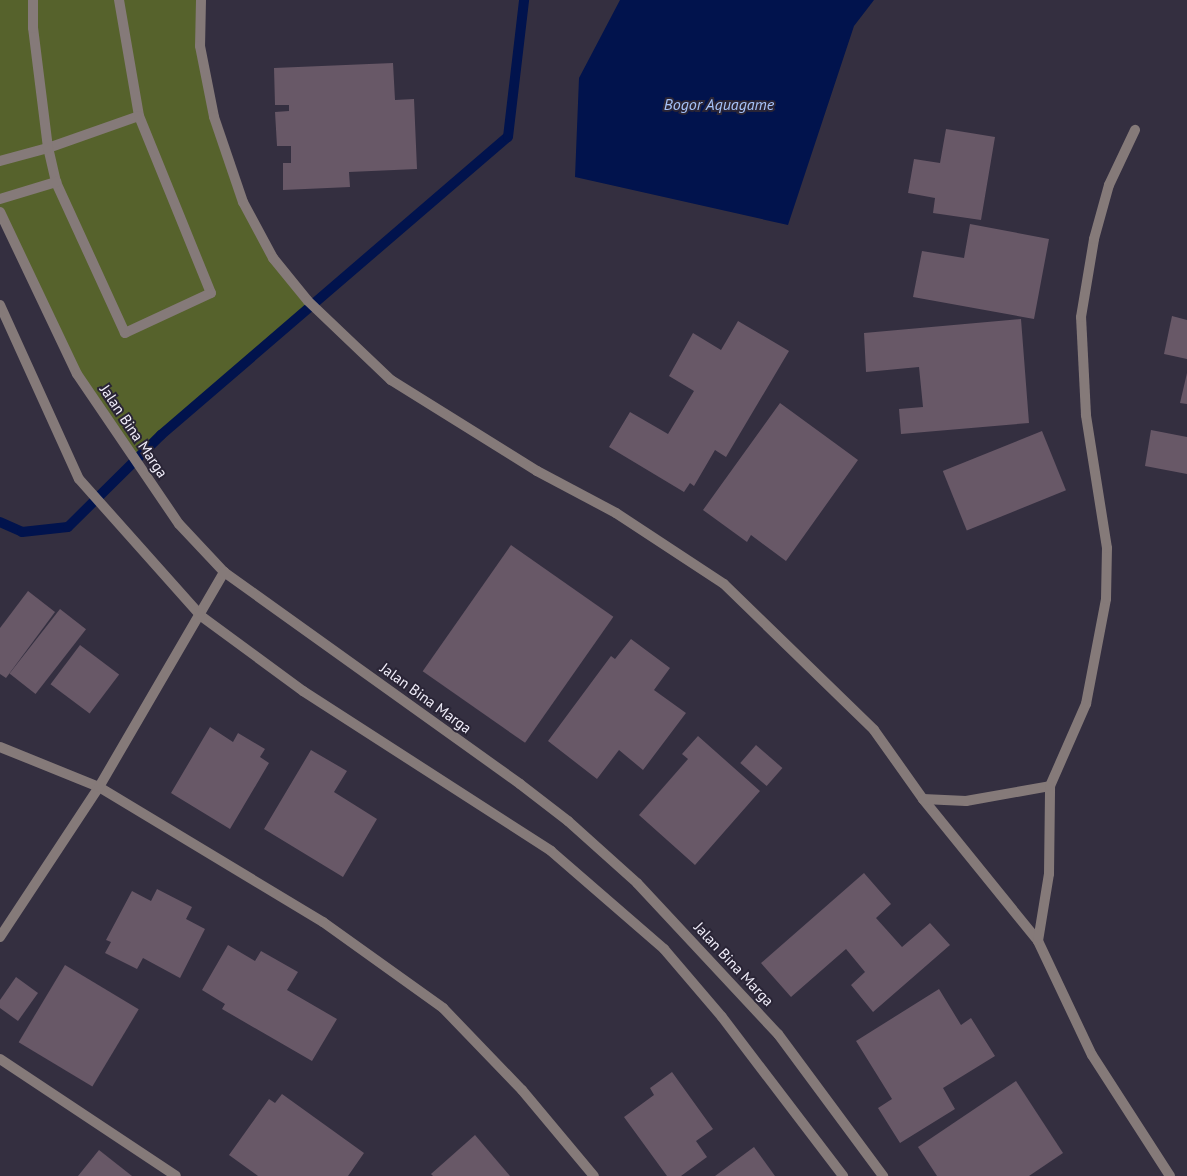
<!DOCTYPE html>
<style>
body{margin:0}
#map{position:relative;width:1187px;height:1176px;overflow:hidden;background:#342f40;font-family:"PT Sans",sans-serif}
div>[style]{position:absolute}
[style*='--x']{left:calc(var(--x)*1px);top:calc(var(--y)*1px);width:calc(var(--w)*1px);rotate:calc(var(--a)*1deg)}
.green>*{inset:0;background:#56622c}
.water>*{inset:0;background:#01134d}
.stream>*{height:10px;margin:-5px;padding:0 5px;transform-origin:5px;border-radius:5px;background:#01134d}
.building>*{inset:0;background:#685867;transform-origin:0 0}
.lane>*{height:10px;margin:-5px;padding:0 5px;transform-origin:5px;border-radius:5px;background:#857a79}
.street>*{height:10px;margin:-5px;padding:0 5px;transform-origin:5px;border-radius:5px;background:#857a79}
span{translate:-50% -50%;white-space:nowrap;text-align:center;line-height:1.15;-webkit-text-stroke:4px #2a2536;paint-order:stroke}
.street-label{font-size:15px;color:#f1eefa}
.water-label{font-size:16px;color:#a6c2f8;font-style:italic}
</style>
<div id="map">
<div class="green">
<i style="clip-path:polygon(0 0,203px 0,200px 46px,214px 117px,242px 202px,273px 258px,313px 306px,138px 458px,77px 374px,0 213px)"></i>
</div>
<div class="water">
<i style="clip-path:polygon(620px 0,874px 0,854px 26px,788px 225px,575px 177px,579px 78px)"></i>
</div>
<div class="stream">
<i style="--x:0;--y:522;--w:24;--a:24"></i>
<i style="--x:22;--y:532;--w:46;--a:-6.2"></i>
<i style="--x:68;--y:527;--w:131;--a:-44.7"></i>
<i style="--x:161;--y:435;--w:457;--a:-40.7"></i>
<i style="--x:508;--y:137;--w:138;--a:-83.3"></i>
</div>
<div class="building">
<i style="clip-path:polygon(393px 63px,395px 100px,414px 99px,417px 169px,349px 172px,350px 187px,283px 190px,283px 163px,291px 163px,291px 146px,277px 146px,275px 112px,289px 111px,289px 105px,275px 105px,274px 68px)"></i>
<i style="clip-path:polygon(946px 129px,995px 137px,981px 220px,933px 213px,935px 198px,908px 193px,914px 159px,940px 163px)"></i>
<i style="clip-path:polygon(970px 224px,1049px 239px,1034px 319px,913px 297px,922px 251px,964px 258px)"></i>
<i style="clip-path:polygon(1172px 316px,1187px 320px,1187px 359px,1164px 354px)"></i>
<i style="clip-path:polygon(1021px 319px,1029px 423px,901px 434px,899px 409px,923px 407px,919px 367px,866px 372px,864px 333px)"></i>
<i style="clip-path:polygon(738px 321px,789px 351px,726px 457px,715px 450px,694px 486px,690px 483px,684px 492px,609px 447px,630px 412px,668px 434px,694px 391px,669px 376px,693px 333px,721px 350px)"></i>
<i style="clip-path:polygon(1187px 373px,1187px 404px,1180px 403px)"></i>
<i style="clip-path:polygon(780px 403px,858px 460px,786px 561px,751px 535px,747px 542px,703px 510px)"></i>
<i style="clip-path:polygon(1151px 430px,1187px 437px,1187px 474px,1145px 466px)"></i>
<i style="left:1042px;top:431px;width:64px;height:107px;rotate:68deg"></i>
<i style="left:511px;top:545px;width:125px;height:154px;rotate:35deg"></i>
<i style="clip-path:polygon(28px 591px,55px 612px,6px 678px,0 674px,0 628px)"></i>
<i style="left:60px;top:609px;width:33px;height:82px;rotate:38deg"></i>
<i style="clip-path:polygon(631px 639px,670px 668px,654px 690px,686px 713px,643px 770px,619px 750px,597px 779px,548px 741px,611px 656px,615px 659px)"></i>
<i style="left:80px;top:645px;width:49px;height:49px;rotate:37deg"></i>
<i style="clip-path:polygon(210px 727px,233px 742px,238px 733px,265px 749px,260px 757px,269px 763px,230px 829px,171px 793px)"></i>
<i style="clip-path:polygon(698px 736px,760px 791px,695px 865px,639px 815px,688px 759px,682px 754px)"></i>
<i style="left:756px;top:745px;width:35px;height:24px;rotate:41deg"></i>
<i style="clip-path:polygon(311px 750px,347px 771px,334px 792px,377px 819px,343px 877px,264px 829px)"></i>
<i style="clip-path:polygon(864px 873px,891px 904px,876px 918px,902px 947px,930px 923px,950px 945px,873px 1012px,851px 985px,865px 972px,846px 949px,791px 997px,761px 963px)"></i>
<i style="clip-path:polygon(157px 889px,192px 907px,186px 919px,205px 929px,180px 978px,143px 958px,137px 969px,105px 953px,111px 942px,106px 940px,132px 891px,151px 901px)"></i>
<i style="clip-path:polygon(228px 945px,255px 961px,261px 951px,298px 972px,287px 990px,337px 1019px,312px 1061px,222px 1009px,225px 1004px,202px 990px)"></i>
<i style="left:65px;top:965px;width:86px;height:90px;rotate:31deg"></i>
<i style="clip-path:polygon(16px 977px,38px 993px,18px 1021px,0 1008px,0 1000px)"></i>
<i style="clip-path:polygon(939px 989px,961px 1025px,971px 1018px,995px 1056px,943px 1088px,955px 1109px,900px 1143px,878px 1108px,892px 1099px,856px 1041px)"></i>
<i style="clip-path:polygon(672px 1072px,713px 1129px,696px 1141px,707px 1157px,681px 1176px,667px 1176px,624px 1117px,654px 1095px,650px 1088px)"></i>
<i style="clip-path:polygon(1016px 1081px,1063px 1153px,1029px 1176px,937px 1176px,918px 1147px)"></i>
<i style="clip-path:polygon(282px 1094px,364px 1153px,348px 1176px,258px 1176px,229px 1155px,269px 1099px,275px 1103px)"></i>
<i style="clip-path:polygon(475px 1135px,510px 1176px,433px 1176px,431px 1174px)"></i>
<i style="clip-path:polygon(754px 1147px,775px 1176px,715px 1176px)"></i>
<i style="clip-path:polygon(99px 1150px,132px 1176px,78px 1176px)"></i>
</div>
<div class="lane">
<i style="--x:119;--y:0;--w:118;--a:80.2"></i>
<i style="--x:0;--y:161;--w:50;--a:-15.2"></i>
<i style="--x:48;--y:148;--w:96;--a:-19.4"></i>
<i style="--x:139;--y:116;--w:191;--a:67.9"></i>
<i style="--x:211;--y:293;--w:95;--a:155.1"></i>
<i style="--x:125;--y:333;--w:166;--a:-114.6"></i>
<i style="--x:56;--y:182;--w:35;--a:-103"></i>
<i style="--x:48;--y:148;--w:121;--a:-97.1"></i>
<i style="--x:33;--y:28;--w:28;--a:-90"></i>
<i style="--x:0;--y:199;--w:59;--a:-16.9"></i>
</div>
<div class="street">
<i style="--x:201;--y:0;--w:46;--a:91.2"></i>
<i style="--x:200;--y:46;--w:72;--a:78.8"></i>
<i style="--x:214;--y:117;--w:90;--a:71.2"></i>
<i style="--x:243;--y:202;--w:64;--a:61.8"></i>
<i style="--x:273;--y:258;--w:55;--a:50.9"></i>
<i style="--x:308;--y:301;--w:115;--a:43.6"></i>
<i style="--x:391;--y:380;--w:172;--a:31.9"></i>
<i style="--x:537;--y:471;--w:89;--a:28"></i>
<i style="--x:616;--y:513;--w:129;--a:33.3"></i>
<i style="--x:724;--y:584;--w:209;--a:44.2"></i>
<i style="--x:874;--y:730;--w:85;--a:54.6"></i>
<i style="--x:923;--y:799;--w:183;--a:51"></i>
<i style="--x:1038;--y:941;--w:126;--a:64.7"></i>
<i style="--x:1092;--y:1055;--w:144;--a:57.2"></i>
<i style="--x:0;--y:212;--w:179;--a:64.6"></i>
<i style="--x:77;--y:374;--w:181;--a:55.8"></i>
<i style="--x:179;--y:524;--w:66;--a:46.8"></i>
<i style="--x:224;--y:572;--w:364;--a:35.6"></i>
<i style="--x:520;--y:784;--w:61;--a:37.6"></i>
<i style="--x:568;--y:821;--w:93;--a:41.9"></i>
<i style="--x:637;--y:883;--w:207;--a:47"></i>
<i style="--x:778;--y:1034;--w:177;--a:53.5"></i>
<i style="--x:0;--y:305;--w:191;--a:65.6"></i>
<i style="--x:79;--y:479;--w:183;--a:48.3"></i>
<i style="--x:201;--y:616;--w:127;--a:36.3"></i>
<i style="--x:303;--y:691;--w:295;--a:32.8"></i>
<i style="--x:551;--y:851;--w:150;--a:40.9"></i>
<i style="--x:664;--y:949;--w:89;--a:49.5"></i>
<i style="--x:722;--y:1017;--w:200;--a:52.7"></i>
<i style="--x:0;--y:747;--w:107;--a:22"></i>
<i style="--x:99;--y:787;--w:262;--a:31.1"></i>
<i style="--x:323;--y:922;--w:148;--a:35.6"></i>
<i style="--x:443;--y:1008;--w:114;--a:46.1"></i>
<i style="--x:522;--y:1090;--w:112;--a:50.1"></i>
<i style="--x:923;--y:799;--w:43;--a:2.7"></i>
<i style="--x:966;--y:801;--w:85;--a:-10.1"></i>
<i style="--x:0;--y:937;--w:180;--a:-56.6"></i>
<i style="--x:99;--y:787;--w:249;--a:-59.8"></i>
<i style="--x:1038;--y:941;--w:68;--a:-80.7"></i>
<i style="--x:1049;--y:874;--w:88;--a:-89.3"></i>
<i style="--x:1050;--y:786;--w:90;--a:-66.3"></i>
<i style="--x:1086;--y:704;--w:107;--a:-79.2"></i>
<i style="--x:1106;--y:599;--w:51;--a:-88.9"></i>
<i style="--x:1107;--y:548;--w:135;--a:-99"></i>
<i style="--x:1086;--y:415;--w:98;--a:-92.9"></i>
<i style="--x:1081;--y:317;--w:79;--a:-80.5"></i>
<i style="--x:1094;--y:239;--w:56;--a:-74.5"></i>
<i style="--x:1109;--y:185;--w:61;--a:-64.7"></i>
<i style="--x:0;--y:1059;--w:211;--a:33.6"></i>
</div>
<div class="street-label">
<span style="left:134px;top:431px;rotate:56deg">Jalan Bina Marga</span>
<span style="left:426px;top:698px;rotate:36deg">Jalan Bina Marga</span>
<span style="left:734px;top:964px;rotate:47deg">Jalan Bina Marga</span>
</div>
<div class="water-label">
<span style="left:719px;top:104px">Bogor Aquagame</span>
</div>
</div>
